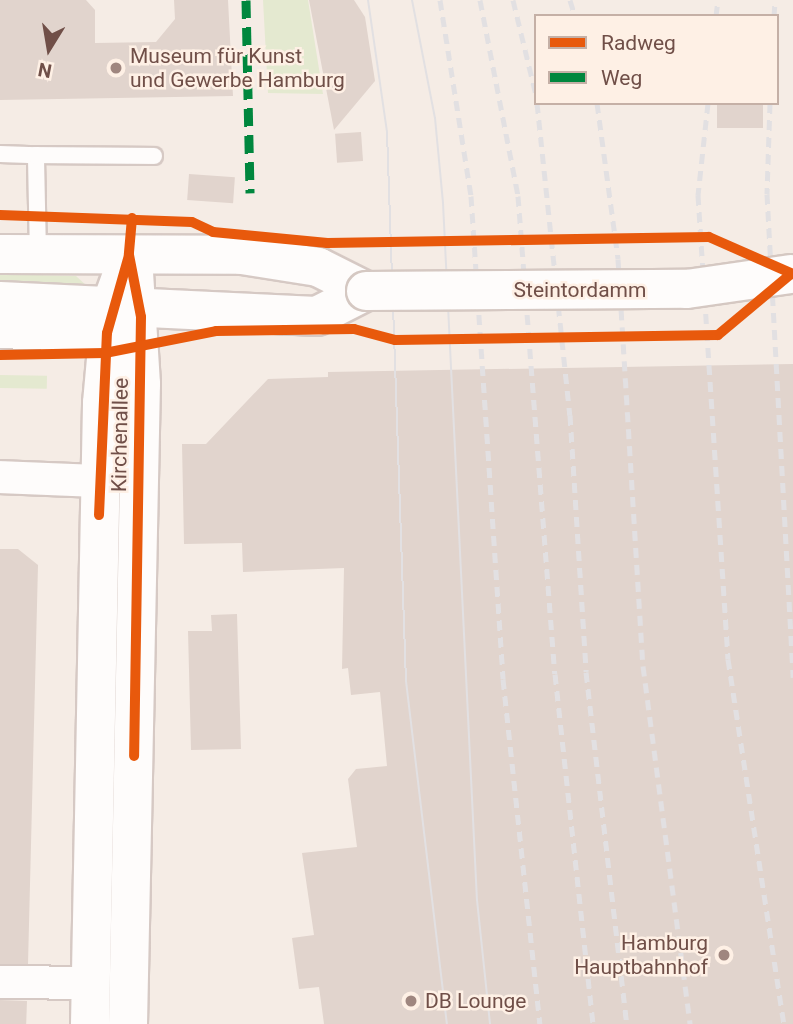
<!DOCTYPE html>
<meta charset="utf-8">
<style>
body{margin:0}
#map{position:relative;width:793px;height:1024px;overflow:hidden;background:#f5ece5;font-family:Roboto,sans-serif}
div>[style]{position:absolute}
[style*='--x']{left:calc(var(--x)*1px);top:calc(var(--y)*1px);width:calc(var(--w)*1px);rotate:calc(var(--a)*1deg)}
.green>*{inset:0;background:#e4e9d0;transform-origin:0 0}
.building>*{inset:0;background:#e1d4cd;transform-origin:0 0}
.roads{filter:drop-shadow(2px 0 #d6c9c4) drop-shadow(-2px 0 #d6c9c4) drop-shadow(0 2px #d6c9c4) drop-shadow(0 -2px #d6c9c4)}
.service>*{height:16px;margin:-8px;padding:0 8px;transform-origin:8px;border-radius:8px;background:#fefcfb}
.minor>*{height:32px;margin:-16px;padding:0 16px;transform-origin:16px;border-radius:16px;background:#fefcfb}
.tertiary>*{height:38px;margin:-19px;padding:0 19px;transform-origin:19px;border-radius:19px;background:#fefcfb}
.secondary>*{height:38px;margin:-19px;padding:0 19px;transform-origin:19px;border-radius:19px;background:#fefcfb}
.tram>*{height:2px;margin:-1px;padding:0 1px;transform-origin:1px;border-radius:1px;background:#e2e0e2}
.rail>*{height:5px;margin-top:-2.5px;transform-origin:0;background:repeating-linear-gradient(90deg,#e2e0e2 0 10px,transparent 0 17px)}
.bridges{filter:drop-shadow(2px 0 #d5c8c2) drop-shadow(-2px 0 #d5c8c2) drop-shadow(0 2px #d5c8c2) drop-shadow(0 -2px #d5c8c2)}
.secondary-bridge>*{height:38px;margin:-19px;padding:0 19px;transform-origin:19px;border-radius:19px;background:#fefcfb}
.quiet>*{height:9px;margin-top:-4.5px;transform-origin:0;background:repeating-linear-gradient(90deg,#00873e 0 18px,transparent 0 27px)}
.cycleway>*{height:10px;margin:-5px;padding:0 5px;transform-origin:5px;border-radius:5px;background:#e8590c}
.dots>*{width:19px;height:19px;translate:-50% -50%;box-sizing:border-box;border:4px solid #fef0e5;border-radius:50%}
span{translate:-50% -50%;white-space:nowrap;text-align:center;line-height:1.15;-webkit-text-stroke:5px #fef0e5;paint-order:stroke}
.poi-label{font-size:21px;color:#704f48}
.left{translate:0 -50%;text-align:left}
.right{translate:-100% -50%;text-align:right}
.street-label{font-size:21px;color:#704f48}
.legend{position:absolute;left:534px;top:14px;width:245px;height:91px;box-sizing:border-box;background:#fef0e5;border:2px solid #c5b0a6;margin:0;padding:9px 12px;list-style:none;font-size:21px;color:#704f48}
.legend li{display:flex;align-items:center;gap:14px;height:35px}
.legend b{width:35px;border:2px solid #c5b0a6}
.north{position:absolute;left:14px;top:14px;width:70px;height:70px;-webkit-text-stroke:5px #fef0e5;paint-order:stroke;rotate:191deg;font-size:19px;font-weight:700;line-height:28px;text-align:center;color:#704f48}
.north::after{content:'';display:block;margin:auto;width:24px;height:32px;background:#704f48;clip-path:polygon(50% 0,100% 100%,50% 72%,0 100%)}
</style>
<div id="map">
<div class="green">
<i style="clip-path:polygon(263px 0,308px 0,323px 94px,268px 93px)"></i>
<i style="clip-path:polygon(0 274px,76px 276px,89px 288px,0 290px)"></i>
<i style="left:0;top:375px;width:47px;height:13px;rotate:1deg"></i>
</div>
<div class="building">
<i style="clip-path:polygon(0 0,86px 0,95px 10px,95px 43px,156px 42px,175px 19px,174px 0,228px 0,233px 96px,0 100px)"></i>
<i style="clip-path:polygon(309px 0,354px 0,365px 17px,375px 81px,334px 130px)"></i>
<i style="left:717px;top:103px;width:46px;height:25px"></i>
<i style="left:361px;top:132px;width:29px;height:26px;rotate:86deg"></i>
<i style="left:189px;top:174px;width:46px;height:26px;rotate:4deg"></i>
<i style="clip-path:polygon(793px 364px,793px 1024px,324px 1024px,319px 987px,299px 989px,292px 938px,314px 935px,302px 853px,357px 847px,348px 779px,356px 769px,387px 766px,380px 692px,351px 695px,348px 668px,342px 669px,344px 568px,243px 572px,242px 543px,184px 544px,182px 444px,206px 444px,268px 379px,328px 377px,328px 372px)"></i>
<i style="clip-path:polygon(0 549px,18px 549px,38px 565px,28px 964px,0 964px)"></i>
<i style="clip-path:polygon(237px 614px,241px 749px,191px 750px,188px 631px,212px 631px,211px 615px)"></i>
<i style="left:0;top:1000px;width:27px;height:24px;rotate:2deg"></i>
</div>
<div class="roads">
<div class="service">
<i style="--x:0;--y:154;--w:36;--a:2"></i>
<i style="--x:38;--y:254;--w:99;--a:-91.2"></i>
<i style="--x:36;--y:155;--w:118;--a:0.5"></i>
</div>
<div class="minor">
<i style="--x:0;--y:477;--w:100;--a:2.3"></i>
<i style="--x:0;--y:982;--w:91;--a:0.6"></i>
</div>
<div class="tertiary">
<i style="--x:0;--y:329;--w:107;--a:2.1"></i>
<i style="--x:90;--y:1024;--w:621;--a:-88.89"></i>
<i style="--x:102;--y:403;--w:98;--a:-84.8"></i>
<i style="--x:111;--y:305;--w:53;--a:-70.2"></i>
<i style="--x:128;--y:1024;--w:640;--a:-88.84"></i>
<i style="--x:141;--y:384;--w:110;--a:-93.6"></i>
</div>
<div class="secondary">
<i style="--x:0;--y:254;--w:242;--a:0.2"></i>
<i style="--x:242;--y:255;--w:77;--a:9"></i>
<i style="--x:318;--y:267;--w:54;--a:26.6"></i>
<i style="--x:0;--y:301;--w:317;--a:2.7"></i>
<i style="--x:317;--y:316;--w:55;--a:-27"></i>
</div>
</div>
<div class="tram">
<i style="--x:368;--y:0;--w:133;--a:81.8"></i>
<i style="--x:387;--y:132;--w:549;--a:88.02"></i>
<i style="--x:406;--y:681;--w:345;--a:83.2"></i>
<i style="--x:412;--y:0;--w:120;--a:79"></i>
<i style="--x:435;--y:118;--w:85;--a:84.6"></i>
<i style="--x:443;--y:203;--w:698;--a:87.21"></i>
<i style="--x:477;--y:900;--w:125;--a:84"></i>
</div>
<div class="rail">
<i style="--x:440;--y:0;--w:198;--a:81"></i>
<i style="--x:471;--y:196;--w:484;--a:86.2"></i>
<i style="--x:503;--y:679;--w:347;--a:83.9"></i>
<i style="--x:480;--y:0;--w:200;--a:79"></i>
<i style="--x:518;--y:196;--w:479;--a:85.6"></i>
<i style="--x:555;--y:674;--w:352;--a:83.8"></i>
<i style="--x:513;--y:0;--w:98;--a:76.4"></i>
<i style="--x:570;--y:0;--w:17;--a:73"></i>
<i style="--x:716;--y:16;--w:16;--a:-83"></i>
<i style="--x:774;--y:16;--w:16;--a:-86"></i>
<i style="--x:537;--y:103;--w:314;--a:84"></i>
<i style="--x:570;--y:415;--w:257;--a:86.4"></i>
<i style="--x:586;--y:672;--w:354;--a:83.4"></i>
<i style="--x:597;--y:103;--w:157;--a:82.3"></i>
<i style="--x:618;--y:259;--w:408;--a:86.5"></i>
<i style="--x:643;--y:666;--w:361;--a:82.5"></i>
<i style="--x:708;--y:103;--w:93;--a:96.2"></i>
<i style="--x:698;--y:195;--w:465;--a:86.3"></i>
<i style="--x:728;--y:659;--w:369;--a:81.3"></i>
<i style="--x:770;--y:103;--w:91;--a:91.9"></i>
<i style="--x:767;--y:194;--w:484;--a:86.9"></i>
</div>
<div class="bridges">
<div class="secondary-bridge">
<i style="--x:366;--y:291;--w:321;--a:-0.4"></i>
<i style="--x:687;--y:289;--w:105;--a:-8.2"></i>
</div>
</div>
<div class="quiet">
<i style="--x:246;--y:0;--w:193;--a:88.8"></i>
</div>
<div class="cycleway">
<i style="--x:0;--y:215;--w:192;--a:2.1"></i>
<i style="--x:192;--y:222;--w:23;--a:25"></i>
<i style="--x:213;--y:232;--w:115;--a:5.5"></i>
<i style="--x:327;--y:243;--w:382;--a:-0.9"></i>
<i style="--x:709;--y:237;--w:92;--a:23.8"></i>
<i style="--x:132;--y:218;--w:37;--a:95"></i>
<i style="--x:129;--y:255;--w:63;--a:79"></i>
<i style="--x:141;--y:317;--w:439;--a:90.9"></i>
<i style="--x:0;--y:355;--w:105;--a:-1.1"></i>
<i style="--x:105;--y:353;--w:113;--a:-11.2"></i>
<i style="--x:216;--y:331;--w:138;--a:-0.8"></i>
<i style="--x:354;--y:329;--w:42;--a:15"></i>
<i style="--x:395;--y:340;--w:323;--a:-0.9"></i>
<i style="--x:718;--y:335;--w:95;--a:-39.9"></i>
<i style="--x:99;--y:515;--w:182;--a:-87.5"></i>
<i style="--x:107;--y:333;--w:81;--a:-74.2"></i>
</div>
<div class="dots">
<i style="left:116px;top:68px;background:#9f867f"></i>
<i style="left:724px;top:955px;background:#9f867f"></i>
<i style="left:411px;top:1001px;background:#9f867f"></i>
</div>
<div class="poi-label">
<span class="left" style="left:130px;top:68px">Museum für Kunst<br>und Gewerbe Hamburg</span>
<span class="right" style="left:708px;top:955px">Hamburg<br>Hauptbahnhof</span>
<span class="left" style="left:425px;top:1001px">DB Lounge</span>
</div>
<div class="street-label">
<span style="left:580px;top:290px">Steintordamm</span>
<span style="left:120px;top:435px;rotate:-89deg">Kirchenallee</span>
</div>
<ul class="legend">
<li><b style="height:9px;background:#e8590c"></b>Radweg</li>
<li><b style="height:9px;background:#00873e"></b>Weg</li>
</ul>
<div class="north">N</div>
</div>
